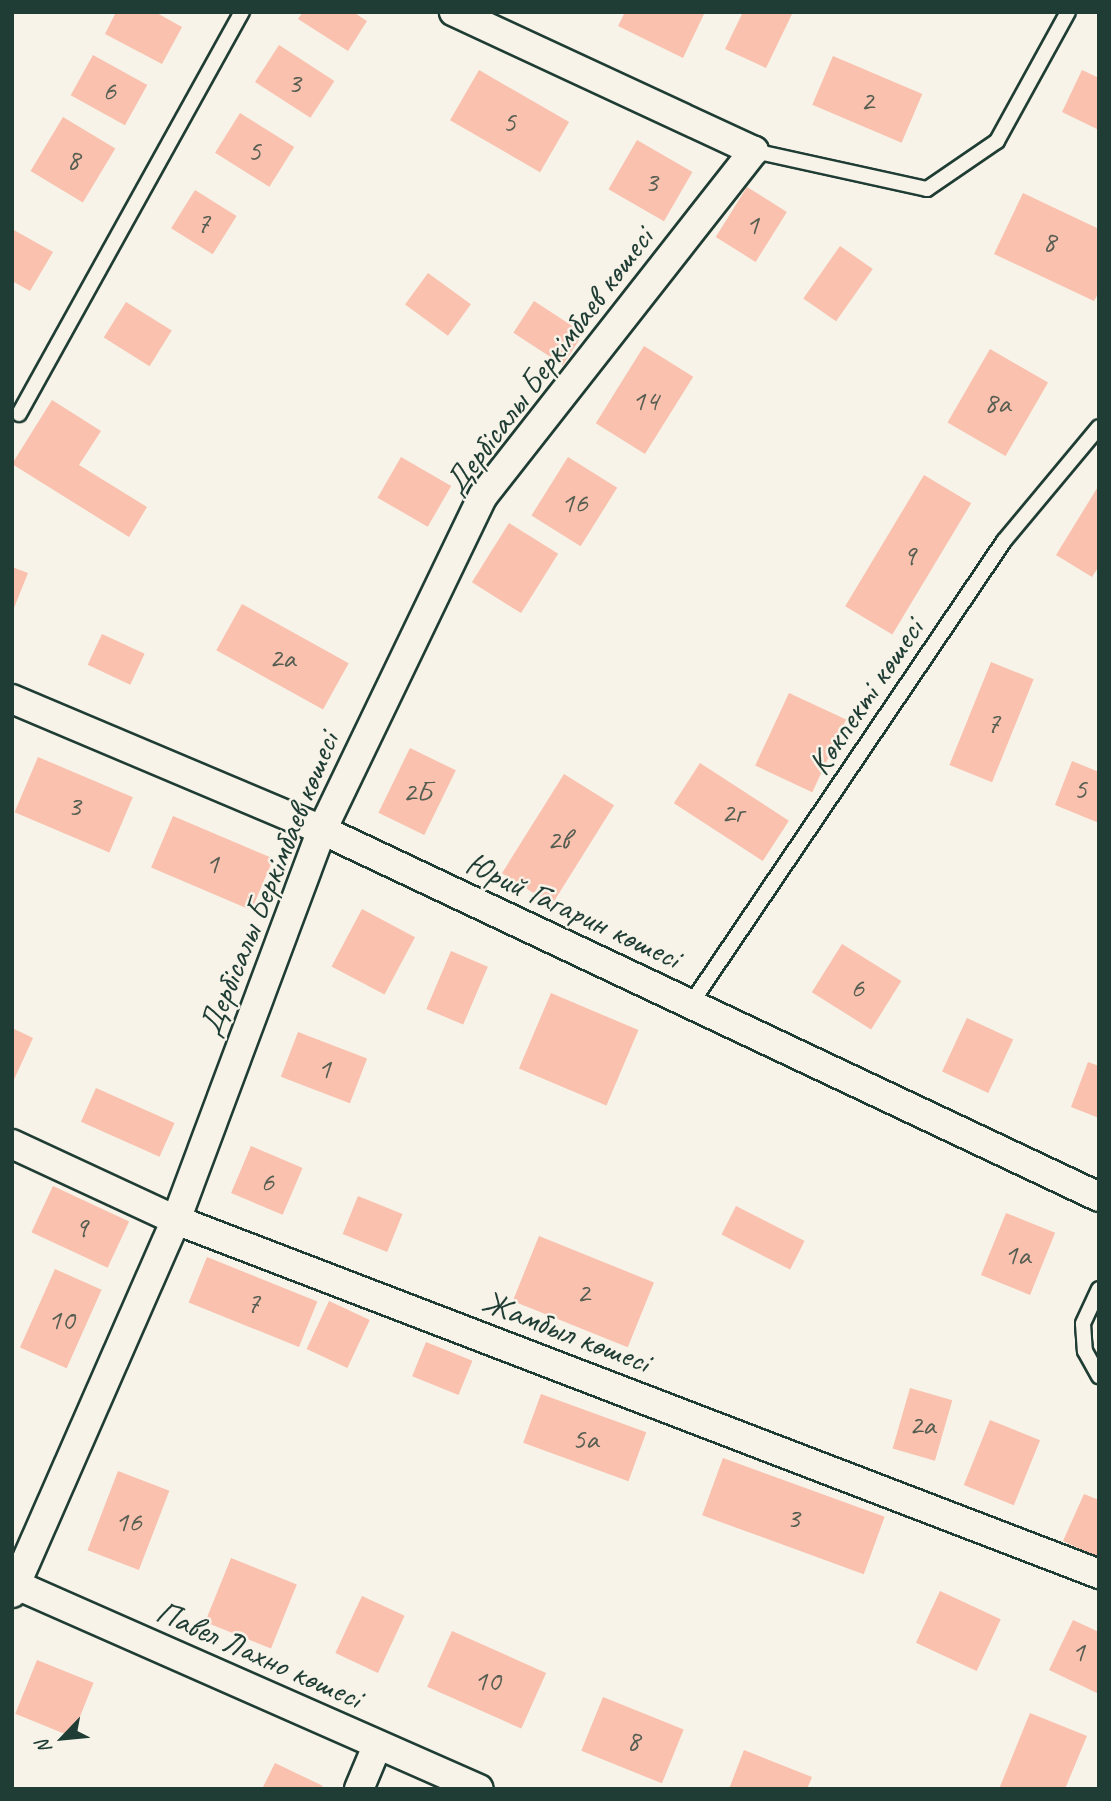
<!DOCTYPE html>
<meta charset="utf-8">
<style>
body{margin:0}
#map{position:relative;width:1111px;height:1801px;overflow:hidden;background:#f7f3e8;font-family:Caveat,sans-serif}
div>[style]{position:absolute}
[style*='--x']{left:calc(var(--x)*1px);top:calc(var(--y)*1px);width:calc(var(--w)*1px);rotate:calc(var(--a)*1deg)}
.building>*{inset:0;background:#f9c1ae;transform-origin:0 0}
.roads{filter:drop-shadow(2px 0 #1f3d34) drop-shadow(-2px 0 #1f3d34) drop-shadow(0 2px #1f3d34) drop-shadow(0 -2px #1f3d34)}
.lane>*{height:14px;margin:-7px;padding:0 7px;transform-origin:7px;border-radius:7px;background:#f7f3e8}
.street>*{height:28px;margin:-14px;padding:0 14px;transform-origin:14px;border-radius:14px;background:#f7f3e8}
span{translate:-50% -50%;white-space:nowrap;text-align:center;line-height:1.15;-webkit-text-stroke:5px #f7f3e8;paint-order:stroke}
.number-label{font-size:30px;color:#565e52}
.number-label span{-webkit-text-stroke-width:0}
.street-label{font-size:33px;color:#1f3d34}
.frame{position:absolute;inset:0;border:14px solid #1f3d34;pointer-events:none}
.north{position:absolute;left:28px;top:1703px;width:70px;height:70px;-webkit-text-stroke:5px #f7f3e8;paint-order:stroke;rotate:244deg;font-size:19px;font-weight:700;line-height:28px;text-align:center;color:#1f3d34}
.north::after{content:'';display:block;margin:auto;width:24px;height:32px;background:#1f3d34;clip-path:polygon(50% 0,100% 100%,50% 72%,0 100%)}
</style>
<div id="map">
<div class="building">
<i style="clip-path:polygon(116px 12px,155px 12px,182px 27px,162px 64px,105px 34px)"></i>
<i style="clip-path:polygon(303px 12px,353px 12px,367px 21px,348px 51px,298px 19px)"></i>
<i style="clip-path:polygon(625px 12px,705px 12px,683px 58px,618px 26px)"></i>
<i style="clip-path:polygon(743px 12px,793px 12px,766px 68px,725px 49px)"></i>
<i style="left:279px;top:45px;width:66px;height:44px;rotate:33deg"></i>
<i style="left:93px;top:55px;width:62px;height:46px;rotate:29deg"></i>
<i style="left:833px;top:56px;width:97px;height:53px;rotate:23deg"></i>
<i style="left:479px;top:70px;width:104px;height:58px;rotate:30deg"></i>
<i style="clip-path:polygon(1082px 70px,1099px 78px,1099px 130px,1062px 112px)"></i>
<i style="left:240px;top:113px;width:64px;height:47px;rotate:32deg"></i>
<i style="left:63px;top:117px;width:61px;height:63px;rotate:31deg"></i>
<i style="left:637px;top:140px;width:64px;height:57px;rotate:30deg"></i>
<i style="left:747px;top:187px;width:47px;height:59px;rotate:32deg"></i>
<i style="left:195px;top:190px;width:49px;height:45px;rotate:32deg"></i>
<i style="clip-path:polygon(1023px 193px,1099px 229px,1099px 292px,1094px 301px,994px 254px)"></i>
<i style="clip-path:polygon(12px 229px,53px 252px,30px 291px,12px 281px)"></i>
<i style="left:840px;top:246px;width:40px;height:64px;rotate:35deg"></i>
<i style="left:428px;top:273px;width:53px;height:39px;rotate:36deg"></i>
<i style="left:534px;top:301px;width:59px;height:38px;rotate:33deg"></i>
<i style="left:126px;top:302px;width:54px;height:42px;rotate:32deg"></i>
<i style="left:644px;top:346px;width:58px;height:91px;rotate:32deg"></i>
<i style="left:990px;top:349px;width:67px;height:85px;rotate:30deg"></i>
<i style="clip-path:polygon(52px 400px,101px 431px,79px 465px,147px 507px,129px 537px,12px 464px)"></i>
<i style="left:401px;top:457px;width:58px;height:47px;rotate:30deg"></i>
<i style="left:568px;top:457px;width:58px;height:69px;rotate:32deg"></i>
<i style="left:924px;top:475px;width:55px;height:153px;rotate:31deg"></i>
<i style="clip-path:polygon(1099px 485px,1099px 566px,1092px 577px,1056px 555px)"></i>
<i style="left:509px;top:523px;width:58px;height:70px;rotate:32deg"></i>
<i style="clip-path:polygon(12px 567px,28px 573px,12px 613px)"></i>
<i style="left:242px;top:604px;width:122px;height:53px;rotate:29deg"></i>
<i style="left:102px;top:634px;width:47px;height:34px;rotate:25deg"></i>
<i style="left:991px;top:662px;width:46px;height:111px;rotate:22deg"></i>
<i style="left:789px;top:693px;width:63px;height:80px;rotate:25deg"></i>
<i style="left:410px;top:748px;width:51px;height:72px;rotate:26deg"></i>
<i style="left:38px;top:757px;width:103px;height:60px;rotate:23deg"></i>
<i style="clip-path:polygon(1072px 761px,1099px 772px,1099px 823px,1055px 805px)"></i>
<i style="left:700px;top:763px;width:106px;height:48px;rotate:33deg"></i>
<i style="left:564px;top:774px;width:59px;height:117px;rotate:32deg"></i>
<i style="left:173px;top:816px;width:109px;height:56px;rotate:23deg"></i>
<i style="left:362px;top:909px;width:60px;height:65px;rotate:28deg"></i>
<i style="left:842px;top:944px;width:70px;height:57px;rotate:32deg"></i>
<i style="left:451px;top:951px;width:40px;height:63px;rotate:23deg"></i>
<i style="left:551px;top:993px;width:95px;height:82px;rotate:23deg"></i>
<i style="left:967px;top:1018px;width:51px;height:59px;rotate:25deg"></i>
<i style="clip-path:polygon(12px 1028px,33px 1038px,12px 1084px)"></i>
<i style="left:298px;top:1032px;width:74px;height:48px;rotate:21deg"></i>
<i style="clip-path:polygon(1088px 1062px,1099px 1066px,1099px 1118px,1071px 1107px)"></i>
<i style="left:96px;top:1088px;width:86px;height:37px;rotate:24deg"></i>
<i style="left:251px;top:1146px;width:56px;height:51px;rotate:23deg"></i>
<i style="left:53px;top:1186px;width:84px;height:51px;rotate:25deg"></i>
<i style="left:358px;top:1196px;width:48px;height:41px;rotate:22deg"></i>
<i style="left:736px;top:1206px;width:77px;height:32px;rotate:27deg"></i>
<i style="left:1006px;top:1213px;width:53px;height:67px;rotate:22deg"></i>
<i style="left:539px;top:1236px;width:124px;height:70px;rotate:22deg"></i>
<i style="left:207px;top:1257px;width:119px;height:49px;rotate:22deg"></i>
<i style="left:55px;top:1269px;width:51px;height:86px;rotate:24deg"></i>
<i style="left:329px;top:1301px;width:45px;height:53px;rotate:25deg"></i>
<i style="left:426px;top:1342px;width:50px;height:37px;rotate:22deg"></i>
<i style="left:910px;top:1388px;width:44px;height:63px;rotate:16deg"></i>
<i style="left:541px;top:1394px;width:112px;height:52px;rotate:20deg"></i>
<i style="left:990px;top:1420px;width:54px;height:70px;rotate:22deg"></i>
<i style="left:723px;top:1458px;width:172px;height:61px;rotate:20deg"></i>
<i style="left:118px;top:1471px;width:55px;height:85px;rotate:21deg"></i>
<i style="clip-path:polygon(1084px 1494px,1099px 1500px,1099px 1558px,1063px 1541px)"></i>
<i style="left:231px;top:1558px;width:71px;height:69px;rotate:22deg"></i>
<i style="left:940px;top:1591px;width:67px;height:57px;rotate:25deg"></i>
<i style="left:362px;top:1596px;width:47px;height:63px;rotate:25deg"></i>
<i style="clip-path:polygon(1073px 1620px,1099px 1632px,1099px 1694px,1049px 1670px)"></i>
<i style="left:452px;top:1631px;width:103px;height:61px;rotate:24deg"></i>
<i style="left:37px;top:1660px;width:61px;height:58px;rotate:22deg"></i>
<i style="left:603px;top:1697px;width:87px;height:58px;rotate:22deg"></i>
<i style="clip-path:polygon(1030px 1713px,1087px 1736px,1065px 1789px,999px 1789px)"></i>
<i style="clip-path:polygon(744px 1750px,812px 1777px,807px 1789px,729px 1789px)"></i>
<i style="clip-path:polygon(275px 1763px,323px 1786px,321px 1789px,262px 1789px)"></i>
</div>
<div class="roads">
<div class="lane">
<i style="--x:754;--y:151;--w:177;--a:12.4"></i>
<i style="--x:927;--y:189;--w:85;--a:-34.4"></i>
<i style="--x:997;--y:141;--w:147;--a:-61.2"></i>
<i style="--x:19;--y:414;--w:460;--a:-61"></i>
<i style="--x:690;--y:1005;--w:560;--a:-55.91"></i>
<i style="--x:1004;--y:541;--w:148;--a:-50.2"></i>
<i style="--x:1099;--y:1289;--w:38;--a:115"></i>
<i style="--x:1083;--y:1324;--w:27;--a:86"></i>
<i style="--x:1085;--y:1351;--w:29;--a:61"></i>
</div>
<div class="street">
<i style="--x:12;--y:699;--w:337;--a:22.9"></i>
<i style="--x:322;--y:830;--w:859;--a:25.28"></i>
<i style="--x:12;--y:1144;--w:181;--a:24.9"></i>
<i style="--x:176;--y:1220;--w:989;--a:20.98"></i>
<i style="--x:12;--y:1583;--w:510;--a:23.8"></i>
<i style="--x:12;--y:1593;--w:407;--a:-66.3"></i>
<i style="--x:176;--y:1220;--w:416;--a:-69.5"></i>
<i style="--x:322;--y:830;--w:371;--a:-64.3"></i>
<i style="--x:483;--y:496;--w:439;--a:-51.9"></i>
<i style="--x:754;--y:151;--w:331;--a:-155.1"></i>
<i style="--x:359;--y:1789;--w:47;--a:-67.3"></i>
</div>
</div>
<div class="number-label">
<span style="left:294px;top:82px">3</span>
<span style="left:109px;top:90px">6</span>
<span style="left:867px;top:100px">2</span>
<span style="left:509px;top:121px">5</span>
<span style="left:254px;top:150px">5</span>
<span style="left:73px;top:159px">8</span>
<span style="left:651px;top:181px">3</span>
<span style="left:203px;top:222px">7</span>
<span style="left:752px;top:224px">1</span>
<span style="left:1049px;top:241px">8</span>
<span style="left:645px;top:400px">14</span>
<span style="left:997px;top:402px">8а</span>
<span style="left:574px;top:502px">16</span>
<span style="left:909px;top:555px">9</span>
<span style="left:282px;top:657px">2а</span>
<span style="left:993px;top:722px">7</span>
<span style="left:1080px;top:788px">5</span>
<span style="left:417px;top:791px">2Б</span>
<span style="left:74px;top:805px">3</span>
<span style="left:732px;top:812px">2г</span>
<span style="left:558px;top:839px">2в</span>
<span style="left:212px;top:863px">1</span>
<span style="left:857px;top:987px">6</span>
<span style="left:324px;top:1068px">1</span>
<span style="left:267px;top:1181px">6</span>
<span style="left:81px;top:1227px">9</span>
<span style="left:1017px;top:1254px">1а</span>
<span style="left:583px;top:1292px">2</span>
<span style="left:253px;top:1302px">7</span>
<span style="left:61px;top:1319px">10</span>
<span style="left:922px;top:1424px">2а</span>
<span style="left:585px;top:1438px">5а</span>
<span style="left:793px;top:1517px">3</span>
<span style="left:128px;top:1521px">16</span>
<span style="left:1078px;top:1651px">1</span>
<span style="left:487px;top:1680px">10</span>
<span style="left:633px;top:1740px">8</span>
</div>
<div class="street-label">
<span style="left:549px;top:361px;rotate:-53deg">Дербісалы Беркімбаев көшесі</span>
<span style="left:866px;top:697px;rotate:-56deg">Көкпекті көшесі</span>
<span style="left:269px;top:884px;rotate:-68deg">Дербісалы Беркімбаев көшесі</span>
<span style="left:573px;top:911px;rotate:25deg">Юрий Гагарин көшесі</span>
<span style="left:566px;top:1332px;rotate:21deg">Жамбыл көшесі</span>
<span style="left:259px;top:1655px;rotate:24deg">Павел Лахно көшесі</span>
</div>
<div class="frame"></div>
<div class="north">N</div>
</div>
